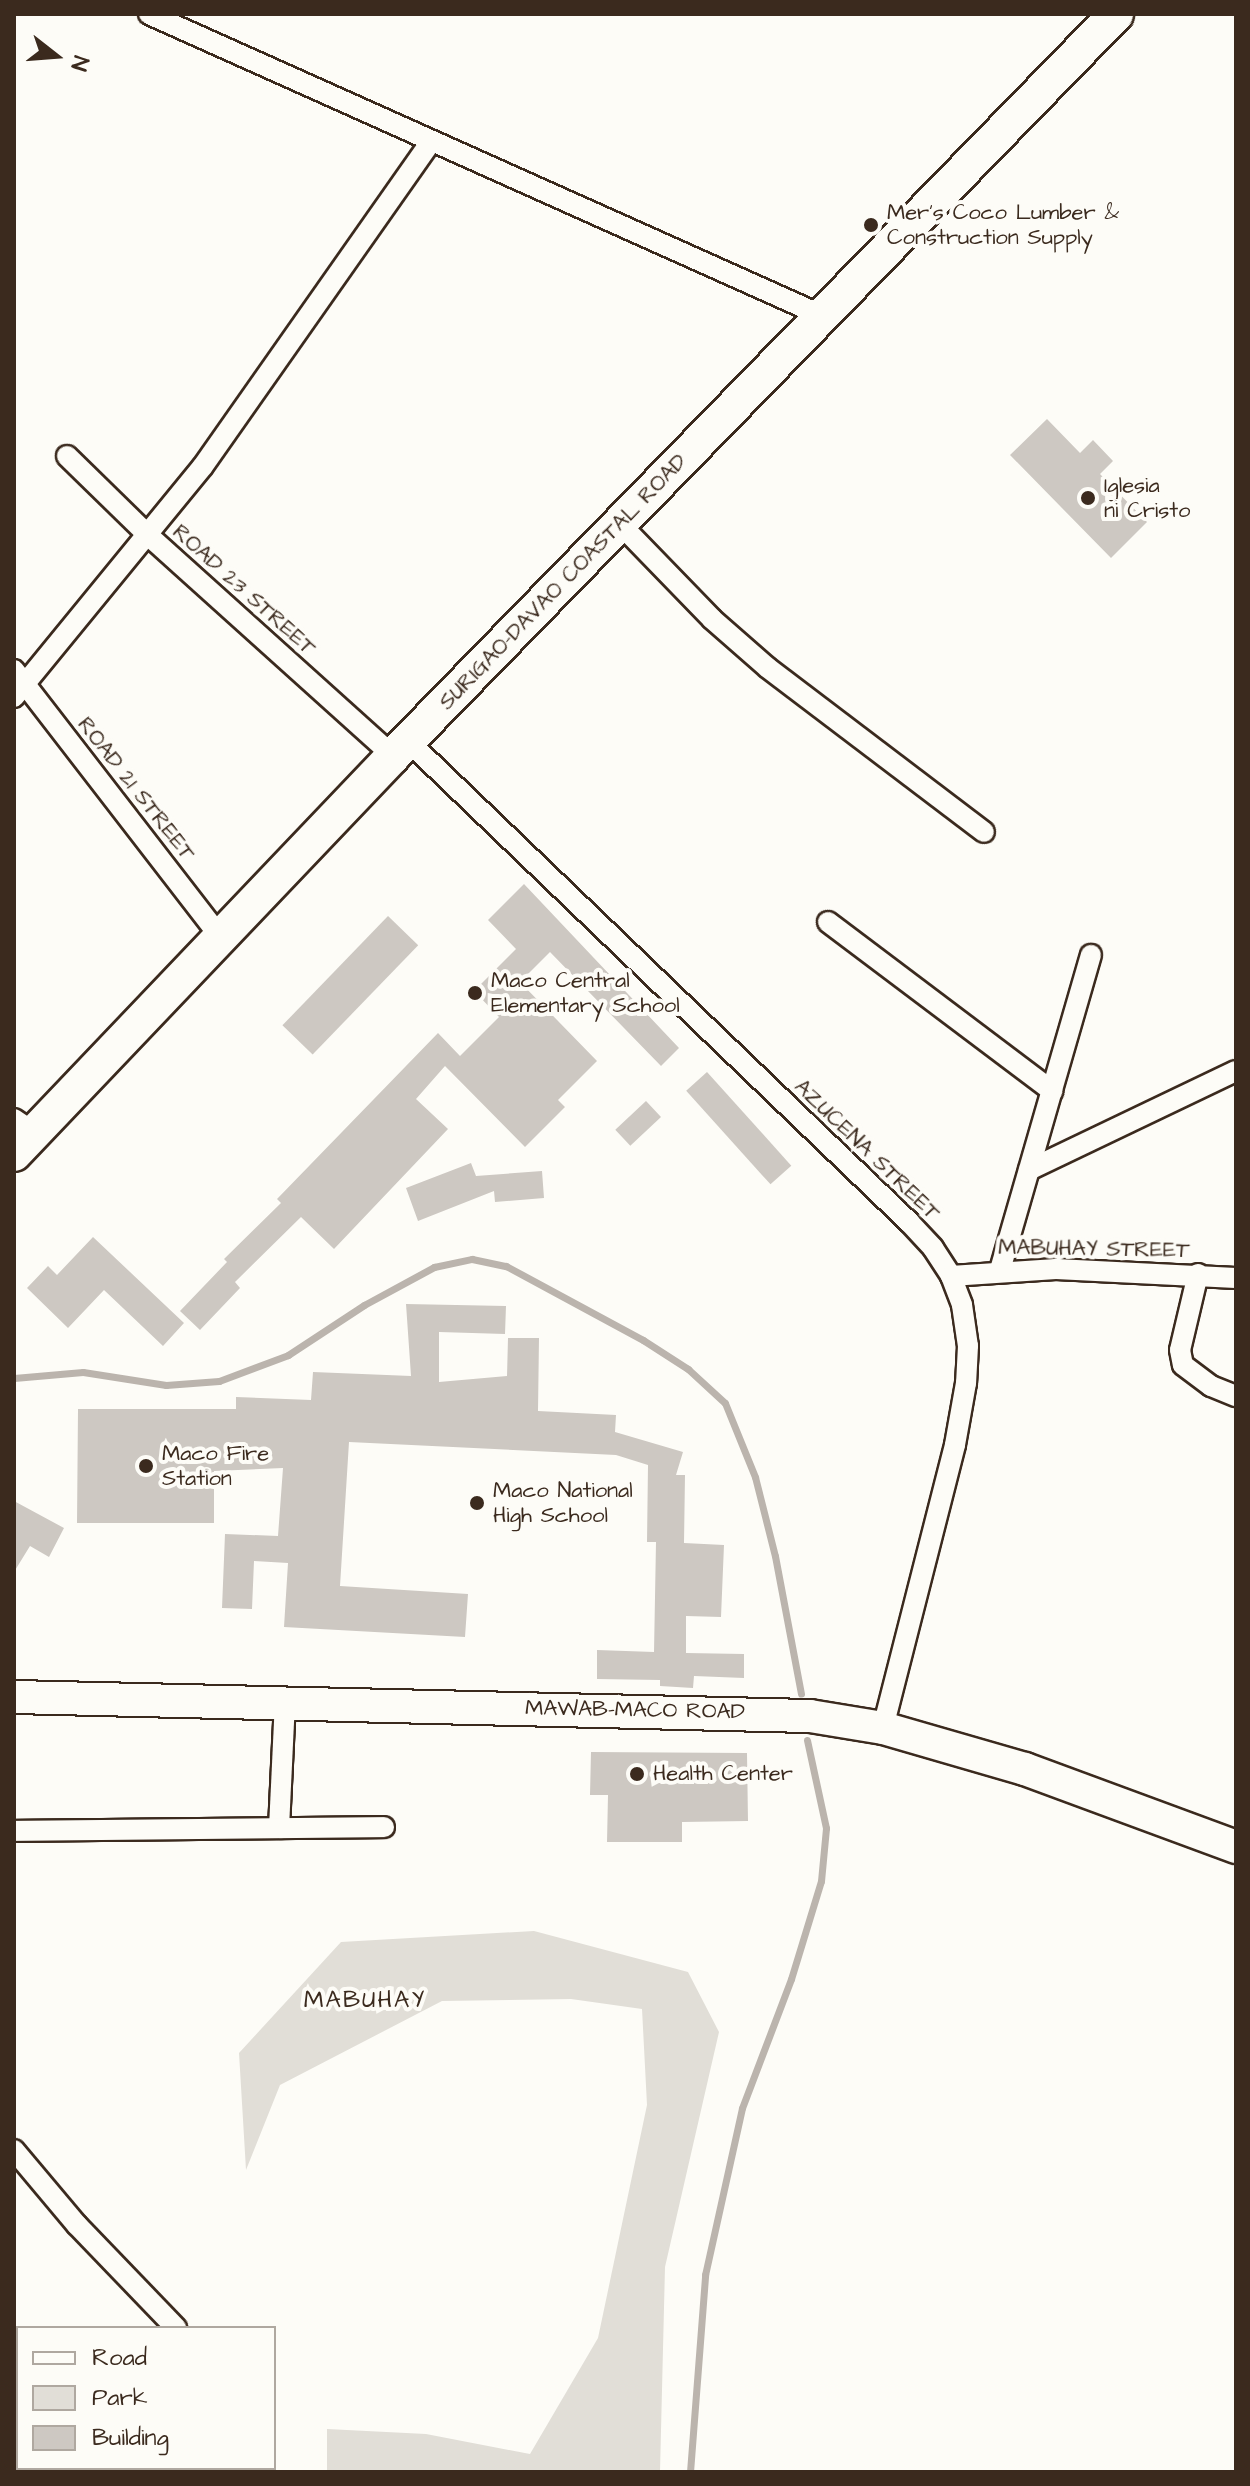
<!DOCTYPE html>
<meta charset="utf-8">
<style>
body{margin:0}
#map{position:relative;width:1250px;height:2486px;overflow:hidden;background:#fdfcf7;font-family:"Architects Daughter",sans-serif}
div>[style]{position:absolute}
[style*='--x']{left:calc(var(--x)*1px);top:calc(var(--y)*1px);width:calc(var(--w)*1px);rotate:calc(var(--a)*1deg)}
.green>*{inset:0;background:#e1ded7}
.stream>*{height:7px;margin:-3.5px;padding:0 3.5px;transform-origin:3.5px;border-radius:3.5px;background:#bbb4ad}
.building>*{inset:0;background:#cdc8c2;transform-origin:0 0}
.roads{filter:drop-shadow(2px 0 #3b2a1e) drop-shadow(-2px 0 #3b2a1e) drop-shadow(0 2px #3b2a1e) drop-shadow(0 -2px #3b2a1e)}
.minor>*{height:20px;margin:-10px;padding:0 10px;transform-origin:10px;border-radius:10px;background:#fdfcf7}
.primary>*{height:32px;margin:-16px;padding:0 16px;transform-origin:16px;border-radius:16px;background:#fdfcf7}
.trunk>*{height:34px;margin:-17px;padding:0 17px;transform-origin:17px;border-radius:17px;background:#fdfcf7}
.dots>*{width:22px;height:22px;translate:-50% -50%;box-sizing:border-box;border:4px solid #fdfcf7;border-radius:50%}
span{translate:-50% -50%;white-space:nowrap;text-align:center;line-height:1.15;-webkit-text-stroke:8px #fdfcf7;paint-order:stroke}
.poi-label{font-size:22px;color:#3b2a1e}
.left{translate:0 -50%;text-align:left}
.street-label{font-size:22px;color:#3b2a1e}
.neighbourhood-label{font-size:24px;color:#3b2a1e;letter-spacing:2px}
.frame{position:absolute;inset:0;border:16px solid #3b2a1e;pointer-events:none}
.legend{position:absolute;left:16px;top:2326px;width:260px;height:144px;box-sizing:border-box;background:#fdfcf7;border:2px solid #afa8a0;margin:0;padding:10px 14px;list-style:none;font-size:24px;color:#3b2a1e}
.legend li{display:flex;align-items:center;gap:16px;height:40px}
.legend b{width:40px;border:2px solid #afa8a0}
.north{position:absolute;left:16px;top:16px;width:80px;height:80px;-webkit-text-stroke:6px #fdfcf7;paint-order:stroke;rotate:107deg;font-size:22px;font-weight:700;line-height:32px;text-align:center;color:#3b2a1e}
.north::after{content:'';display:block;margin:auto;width:28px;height:36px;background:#3b2a1e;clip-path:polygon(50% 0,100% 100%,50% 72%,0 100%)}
</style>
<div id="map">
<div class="green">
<i style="clip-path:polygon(534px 1931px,688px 1972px,719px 2032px,665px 2267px,660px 2472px,327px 2472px,327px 2429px,426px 2434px,530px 2454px,598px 2338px,647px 2105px,642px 2009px,571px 1999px,442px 2001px,280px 2085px,246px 2170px,239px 2053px,341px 1942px)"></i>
<i style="clip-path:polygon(14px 2392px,18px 2392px,18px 2468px,52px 2468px,51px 2472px,14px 2472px)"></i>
</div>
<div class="stream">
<i style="--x:14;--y:1378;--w:69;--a:-5"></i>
<i style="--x:83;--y:1372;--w:84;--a:8.9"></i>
<i style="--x:166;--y:1385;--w:53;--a:-4.3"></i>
<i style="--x:219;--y:1381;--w:74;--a:-20.6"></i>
<i style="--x:288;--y:1355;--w:91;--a:-33.3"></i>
<i style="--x:364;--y:1305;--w:80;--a:-28.5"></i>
<i style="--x:434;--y:1267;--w:39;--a:-12"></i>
<i style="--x:472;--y:1259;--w:35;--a:12"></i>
<i style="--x:506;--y:1266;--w:156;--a:28.4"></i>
<i style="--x:643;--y:1340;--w:54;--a:32.8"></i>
<i style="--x:688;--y:1369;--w:50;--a:42.6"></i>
<i style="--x:725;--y:1403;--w:80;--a:67.9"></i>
<i style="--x:755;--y:1477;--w:81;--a:75.8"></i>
<i style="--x:775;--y:1556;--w:140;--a:79.3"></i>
<i style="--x:690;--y:2472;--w:198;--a:-85.6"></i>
<i style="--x:705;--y:2275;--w:171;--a:-77.5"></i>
<i style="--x:742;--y:2108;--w:138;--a:-69.2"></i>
<i style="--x:791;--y:1979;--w:102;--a:-73"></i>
<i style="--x:821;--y:1881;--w:53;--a:-84.6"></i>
<i style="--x:826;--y:1828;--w:90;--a:-102.2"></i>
</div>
<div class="building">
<i style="clip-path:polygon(1047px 419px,1080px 453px,1093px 440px,1113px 461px,1100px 474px,1147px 522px,1111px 558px,1010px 455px)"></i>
<i style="clip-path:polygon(524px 884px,679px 1048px,661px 1066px,550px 952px,520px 982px,597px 1061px,558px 1100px,565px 1107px,525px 1147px,445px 1066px,416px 1099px,448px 1129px,334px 1249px,301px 1217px,235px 1282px,240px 1288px,200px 1330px,180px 1311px,227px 1262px,224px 1259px,281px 1203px,277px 1199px,438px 1033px,460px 1056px,499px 1017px,474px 991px,516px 949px,488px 920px)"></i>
<i style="left:388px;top:916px;width:42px;height:152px;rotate:44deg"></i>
<i style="left:707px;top:1072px;width:126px;height:28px;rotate:48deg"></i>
<i style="left:646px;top:1101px;width:22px;height:42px;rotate:47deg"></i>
<i style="clip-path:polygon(471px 1163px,476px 1176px,542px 1171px,544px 1198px,495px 1202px,494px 1191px,418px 1221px,406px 1188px)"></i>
<i style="clip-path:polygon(93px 1237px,184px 1323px,163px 1346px,104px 1290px,68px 1328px,27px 1288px,48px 1266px,57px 1275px)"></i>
<i style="clip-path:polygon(406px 1304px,506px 1306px,505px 1334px,439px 1332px,439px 1382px,507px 1376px,508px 1338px,539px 1338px,538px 1411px,616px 1415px,615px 1432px,683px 1452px,676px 1475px,685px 1475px,684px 1543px,724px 1545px,721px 1617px,686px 1616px,686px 1653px,744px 1654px,744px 1678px,694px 1676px,693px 1688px,660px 1686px,660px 1680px,597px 1679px,597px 1650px,654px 1652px,656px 1542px,647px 1542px,648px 1465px,616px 1455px,349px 1442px,340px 1586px,468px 1594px,465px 1637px,284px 1627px,288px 1563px,254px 1561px,252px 1609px,222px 1608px,225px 1534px,278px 1536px,283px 1468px,214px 1471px,214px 1523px,77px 1523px,78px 1409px,236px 1409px,236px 1397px,311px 1400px,313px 1372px,411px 1376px)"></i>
<i style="clip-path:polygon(14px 1501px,64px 1528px,49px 1557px,30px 1546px,14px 1572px)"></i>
<i style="clip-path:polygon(591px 1752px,747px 1753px,748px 1821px,682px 1822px,682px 1842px,607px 1842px,608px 1795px,590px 1795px)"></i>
</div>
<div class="roads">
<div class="minor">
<i style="--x:149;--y:14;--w:739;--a:24.14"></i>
<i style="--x:67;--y:456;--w:115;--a:44.3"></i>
<i style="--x:149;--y:536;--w:329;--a:42"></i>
<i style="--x:621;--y:525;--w:131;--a:45.9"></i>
<i style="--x:712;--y:619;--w:74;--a:41.2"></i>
<i style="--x:768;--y:668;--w:271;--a:37.2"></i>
<i style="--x:14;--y:670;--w:337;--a:52.3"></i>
<i style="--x:14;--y:697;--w:298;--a:-50.7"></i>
<i style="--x:203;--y:466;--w:397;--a:-54.9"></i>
<i style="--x:408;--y:741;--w:695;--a:43.83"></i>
<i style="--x:909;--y:1222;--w:35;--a:47"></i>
<i style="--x:933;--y:1248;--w:33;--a:57"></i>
<i style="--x:951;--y:1276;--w:31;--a:69"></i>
<i style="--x:962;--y:1305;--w:41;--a:81.7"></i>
<i style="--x:968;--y:1346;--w:37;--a:93"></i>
<i style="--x:966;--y:1383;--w:63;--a:100.1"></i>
<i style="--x:955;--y:1445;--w:292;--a:104.3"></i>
<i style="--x:828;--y:922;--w:281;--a:37"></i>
<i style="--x:14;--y:1119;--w:25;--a:34"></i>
<i style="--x:1029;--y:1170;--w:229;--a:-25.6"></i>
<i style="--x:1000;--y:1270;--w:328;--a:-73.9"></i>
<i style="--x:1198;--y:1274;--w:78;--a:103.3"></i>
<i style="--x:1180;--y:1350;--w:15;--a:79"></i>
<i style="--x:1183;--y:1365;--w:35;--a:37"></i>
<i style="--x:1211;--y:1386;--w:27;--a:22"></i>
<i style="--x:951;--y:1276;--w:105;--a:-3.8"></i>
<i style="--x:1056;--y:1269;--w:180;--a:2.9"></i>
<i style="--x:279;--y:1828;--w:125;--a:-87.3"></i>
<i style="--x:14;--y:1831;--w:370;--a:-0.6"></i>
<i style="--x:14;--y:2150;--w:98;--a:50"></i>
<i style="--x:77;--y:2225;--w:143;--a:46.1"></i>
<i style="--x:253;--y:2468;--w:4;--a:63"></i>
</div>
<div class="primary">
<i style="--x:14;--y:1697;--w:796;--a:1.37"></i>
<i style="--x:810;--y:1716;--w:74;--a:9.3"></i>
<i style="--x:883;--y:1728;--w:148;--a:16.1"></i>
<i style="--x:1025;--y:1769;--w:225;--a:20.3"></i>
</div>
<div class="trunk">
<i style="--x:14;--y:1154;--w:550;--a:-46.4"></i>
<i style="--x:393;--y:756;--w:1036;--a:-45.74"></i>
</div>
</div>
<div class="dots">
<i style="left:871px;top:225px;background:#3b2a1e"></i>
<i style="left:1088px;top:498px;background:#3b2a1e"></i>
<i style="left:475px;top:993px;background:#3b2a1e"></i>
<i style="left:146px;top:1466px;background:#3b2a1e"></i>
<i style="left:477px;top:1503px;background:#3b2a1e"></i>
<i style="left:637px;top:1774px;background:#3b2a1e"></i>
</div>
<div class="poi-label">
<span class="left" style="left:887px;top:225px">Mer’s Coco Lumber &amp;<br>Construction Supply</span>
<span class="left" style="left:1104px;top:498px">Iglesia<br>ni Cristo</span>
<span class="left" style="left:491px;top:993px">Maco Central<br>Elementary School</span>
<span class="left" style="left:162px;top:1466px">Maco Fire<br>Station</span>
<span class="left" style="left:493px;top:1503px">Maco National<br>High School</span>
<span class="left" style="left:653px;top:1774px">Health Center</span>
</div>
<div class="street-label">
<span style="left:563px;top:582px;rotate:-46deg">SURIGAO-DAVAO COASTAL ROAD</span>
<span style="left:244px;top:590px;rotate:42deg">ROAD 23 STREET</span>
<span style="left:136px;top:789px;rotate:52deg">ROAD 21 STREET</span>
<span style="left:867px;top:1150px;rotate:44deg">AZUCENA STREET</span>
<span style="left:1094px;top:1249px;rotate:1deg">MABUHAY STREET</span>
<span style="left:635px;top:1710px;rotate:1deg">MAWAB-MACO ROAD</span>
</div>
<div class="neighbourhood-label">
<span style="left:365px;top:2001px">MABUHAY</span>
</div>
<div class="frame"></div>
<ul class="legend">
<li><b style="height:10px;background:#fdfcf7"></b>Road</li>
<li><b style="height:22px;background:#e1ded7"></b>Park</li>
<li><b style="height:22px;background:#cdc8c2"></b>Building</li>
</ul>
<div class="north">N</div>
</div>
